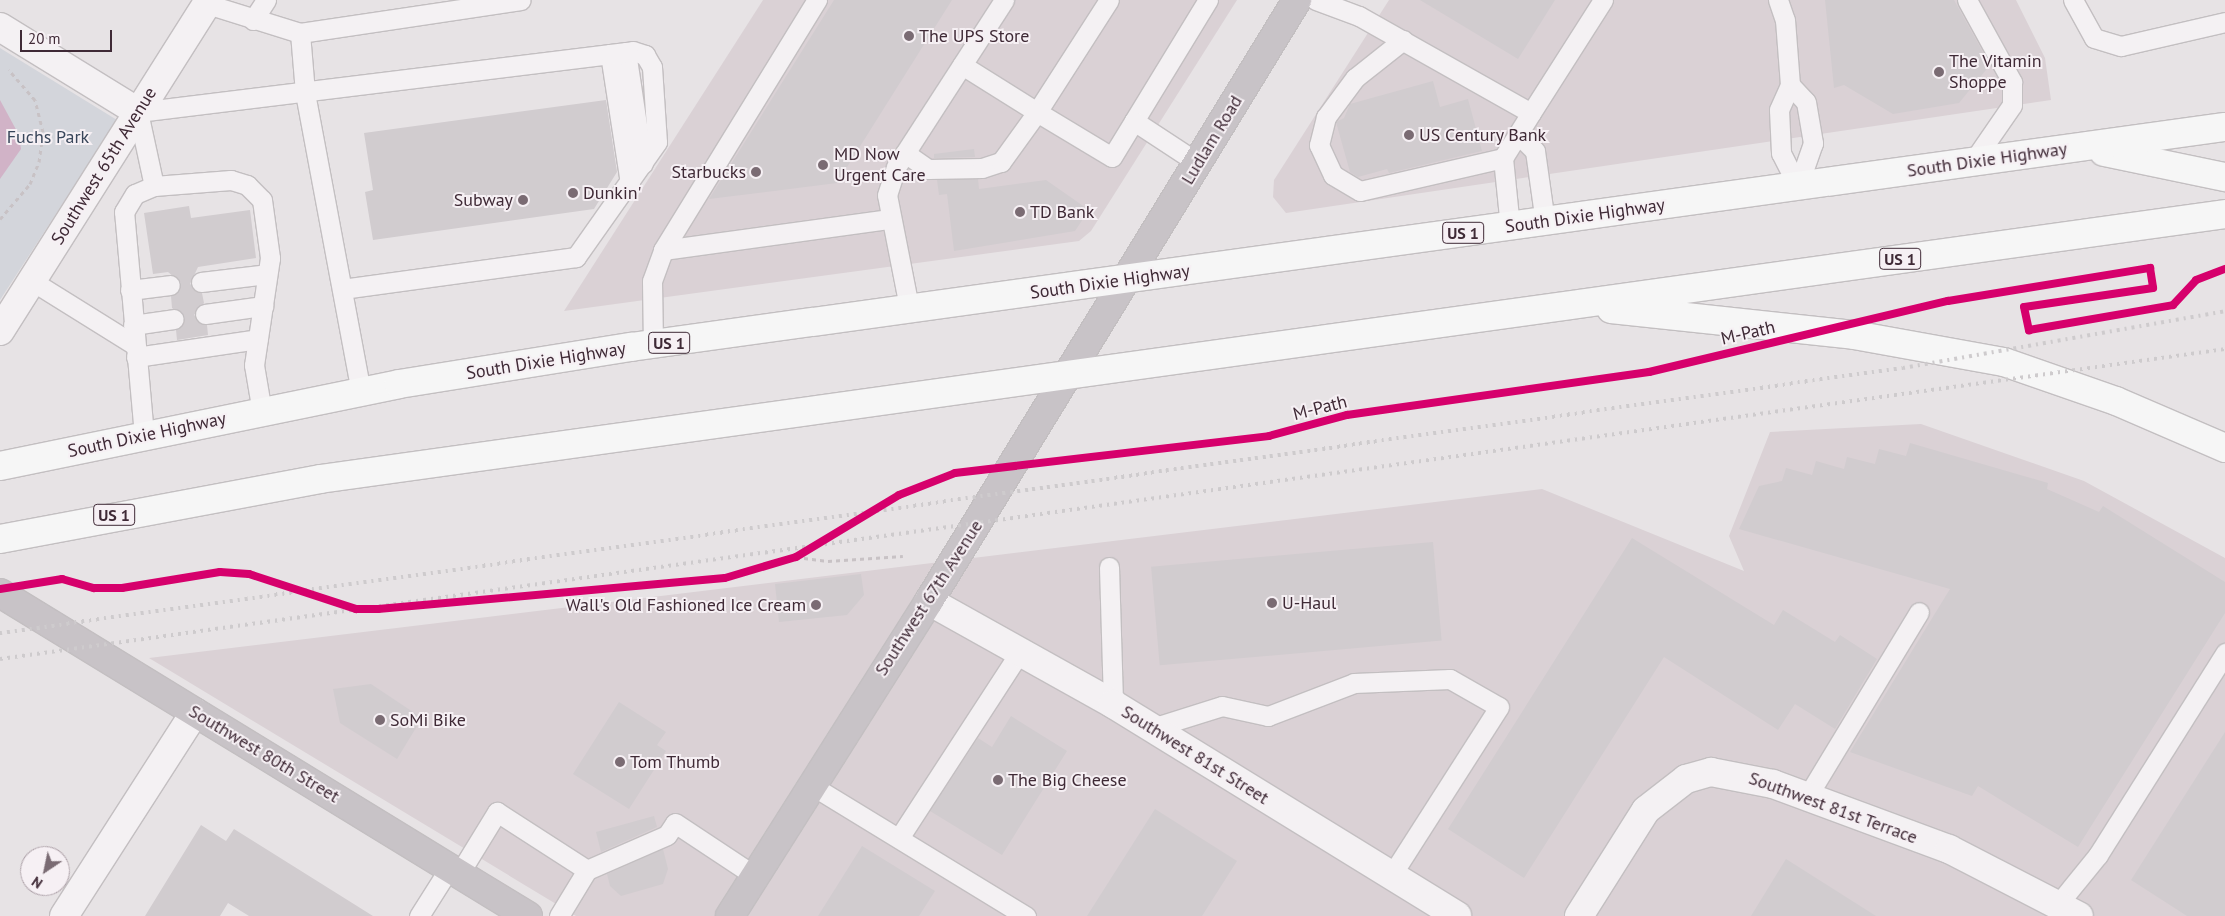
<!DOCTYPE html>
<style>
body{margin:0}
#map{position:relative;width:2225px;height:916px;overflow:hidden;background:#e7e3e5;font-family:"PT Sans",sans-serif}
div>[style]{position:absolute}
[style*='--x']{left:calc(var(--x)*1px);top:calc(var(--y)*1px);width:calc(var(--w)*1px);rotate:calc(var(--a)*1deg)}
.built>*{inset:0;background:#dad1d5}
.green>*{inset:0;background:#d3d5db}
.water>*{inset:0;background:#d1b3c7}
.building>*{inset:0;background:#d1cccf;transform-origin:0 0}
.path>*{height:3px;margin-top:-1.5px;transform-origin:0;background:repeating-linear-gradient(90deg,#c8c2c5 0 4px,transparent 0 8px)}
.roads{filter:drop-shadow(1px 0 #c3bfc1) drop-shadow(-1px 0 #c3bfc1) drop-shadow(0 1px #c3bfc1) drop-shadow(0 -1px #c3bfc1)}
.lane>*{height:19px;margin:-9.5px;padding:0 9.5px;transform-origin:9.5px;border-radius:9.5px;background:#f4f1f3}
.street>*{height:28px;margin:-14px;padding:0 14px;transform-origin:14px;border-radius:14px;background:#f4f1f3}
.secondary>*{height:28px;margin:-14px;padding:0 14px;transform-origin:14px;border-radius:14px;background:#c8c3c7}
.highway>*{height:28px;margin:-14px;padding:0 14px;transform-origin:14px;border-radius:14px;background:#f6f6f6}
.rail>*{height:4px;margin-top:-2px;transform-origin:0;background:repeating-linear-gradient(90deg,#cecbcd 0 2.5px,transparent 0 7.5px)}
.cycleway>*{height:8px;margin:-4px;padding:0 4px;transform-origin:4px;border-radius:4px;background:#d6006c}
.dots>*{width:14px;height:14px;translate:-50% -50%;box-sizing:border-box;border:2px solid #f6f0f4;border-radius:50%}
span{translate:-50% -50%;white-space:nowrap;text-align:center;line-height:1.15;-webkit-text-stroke:4px #f6f0f4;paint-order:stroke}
.shield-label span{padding:1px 4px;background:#f6f0f4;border:1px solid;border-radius:4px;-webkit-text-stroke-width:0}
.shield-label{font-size:16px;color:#3f2a36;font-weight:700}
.poi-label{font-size:18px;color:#3f2a36}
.left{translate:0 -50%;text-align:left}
.right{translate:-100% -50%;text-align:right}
.park-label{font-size:18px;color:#38465a}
.street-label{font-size:18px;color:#3f2a36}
.north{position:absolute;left:20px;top:846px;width:50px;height:50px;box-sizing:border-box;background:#f6f0f4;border:1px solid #ada1a8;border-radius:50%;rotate:214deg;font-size:14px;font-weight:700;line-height:20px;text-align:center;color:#3f2a36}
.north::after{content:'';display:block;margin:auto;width:18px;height:22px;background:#7a6b73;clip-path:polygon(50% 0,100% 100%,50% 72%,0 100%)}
.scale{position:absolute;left:20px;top:30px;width:92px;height:22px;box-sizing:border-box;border:2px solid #3f2a36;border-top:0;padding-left:6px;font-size:15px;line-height:18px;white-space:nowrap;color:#3f2a36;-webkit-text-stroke:4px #f6f0f4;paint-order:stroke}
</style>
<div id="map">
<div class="built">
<i style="clip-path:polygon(763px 0,1237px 0,1091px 231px,1079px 241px,564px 311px)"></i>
<i style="clip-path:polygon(1389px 0,2016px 0,2045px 58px,2051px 100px,1286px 213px,1273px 197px,1274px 180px)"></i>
<i style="clip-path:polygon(1921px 424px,2084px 481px,2225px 558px,2225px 916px,576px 916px,149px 658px,1542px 489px,1744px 571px,1729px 536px,1770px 432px)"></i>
</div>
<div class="green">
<i style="clip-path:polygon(0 48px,117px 120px,0 300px)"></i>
</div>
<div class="water">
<i style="clip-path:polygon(0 100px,19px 135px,21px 149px,0 179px)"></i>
</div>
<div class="building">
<i style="clip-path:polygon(834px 0,952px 0,837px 183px,709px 199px)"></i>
<i style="clip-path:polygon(1420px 0,1555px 0,1518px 59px)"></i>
<i style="clip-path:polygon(1825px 0,1954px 0,1990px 65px,1959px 103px,1893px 114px,1844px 85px,1834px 88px)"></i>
<i style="clip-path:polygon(1433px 81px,1440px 107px,1468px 99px,1482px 151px,1389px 173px,1387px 169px,1358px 177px,1350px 172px,1336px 122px,1344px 118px,1350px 104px)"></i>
<i style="clip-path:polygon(606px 100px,617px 172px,594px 209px,373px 240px,365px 192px,373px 190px,364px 133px)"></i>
<i style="clip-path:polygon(974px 149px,975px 157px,934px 158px,934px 154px)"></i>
<i style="clip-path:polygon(978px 179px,979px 189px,1046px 180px,1089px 210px,1075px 231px,954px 251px,947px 194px,939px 195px,937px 180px)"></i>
<i style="clip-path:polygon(189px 206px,191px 218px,250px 210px,256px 258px,198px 267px,190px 284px,202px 293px,204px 303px,194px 315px,207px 325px,208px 335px,177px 340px,176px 330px,185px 318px,172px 308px,171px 296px,181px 283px,168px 272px,153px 274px,144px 213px)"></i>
<i style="clip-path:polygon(1910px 443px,2048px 483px,2047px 489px,2099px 512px,2103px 506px,2225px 582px,2225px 613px,2078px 847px,1978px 786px,1972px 796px,1850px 752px,1950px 589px,1739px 529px,1759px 486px,1782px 481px,1786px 468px,1812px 475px,1816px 461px,1844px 469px,1847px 457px,1875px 464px,1879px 449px,1906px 456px)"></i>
<i style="clip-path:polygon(1632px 538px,1774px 625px,1783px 610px,1835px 642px,1840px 635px,1877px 659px,1835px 729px,1795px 704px,1778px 730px,1664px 657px,1524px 878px,1448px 829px)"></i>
<i style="left:1433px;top:542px;width:99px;height:283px;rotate:85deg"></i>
<i style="clip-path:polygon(861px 574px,864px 595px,847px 615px,779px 622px,775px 584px)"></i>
<i style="clip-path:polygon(371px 684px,422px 718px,397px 759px,340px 723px,333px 689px)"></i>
<i style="clip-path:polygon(619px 702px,666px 732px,657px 745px,666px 751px,629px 809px,573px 774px)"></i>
<i style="clip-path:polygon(1011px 716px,1067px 751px,1002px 855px,930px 811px,978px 738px,992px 747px)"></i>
<i style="clip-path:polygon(2225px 732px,2225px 916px,2187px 916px,2131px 880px)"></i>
<i style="clip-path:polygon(1155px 809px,1237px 861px,1202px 916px,1087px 916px)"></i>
<i style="clip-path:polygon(654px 816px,657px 827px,601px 852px,596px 832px)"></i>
<i style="clip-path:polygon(201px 825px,226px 841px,234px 829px,373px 916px,249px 916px,228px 903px,220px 916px,145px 916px)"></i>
<i style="clip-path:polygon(862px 846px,935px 891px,919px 916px,818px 916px)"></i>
<i style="clip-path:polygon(663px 849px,668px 869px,663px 884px,621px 896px,610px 886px,607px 874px)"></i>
<i style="clip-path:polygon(1786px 859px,1876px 916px,1751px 916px)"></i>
</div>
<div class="path">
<i style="--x:0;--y:219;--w:46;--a:-49.4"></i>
<i style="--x:30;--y:184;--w:24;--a:-68"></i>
<i style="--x:39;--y:162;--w:30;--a:-82"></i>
<i style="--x:43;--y:132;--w:33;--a:-104"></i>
<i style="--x:35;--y:100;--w:40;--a:-131"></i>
<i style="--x:796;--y:557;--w:32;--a:7"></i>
<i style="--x:828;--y:561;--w:75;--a:-3.8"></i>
</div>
<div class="roads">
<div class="lane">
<i style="--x:1316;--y:0;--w:46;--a:20.4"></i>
<i style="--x:1359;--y:16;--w:197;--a:29.4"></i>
<i style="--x:1531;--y:113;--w:25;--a:122"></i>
<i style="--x:1778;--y:0;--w:21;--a:71"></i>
<i style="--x:1785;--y:20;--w:65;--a:85.6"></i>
<i style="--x:1790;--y:85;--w:27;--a:114"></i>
<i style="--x:1779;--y:110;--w:43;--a:87.3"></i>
<i style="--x:1781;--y:153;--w:37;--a:63"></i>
<i style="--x:1967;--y:0;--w:94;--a:61.2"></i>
<i style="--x:2012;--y:82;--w:23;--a:90"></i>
<i style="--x:2012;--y:105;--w:70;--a:124.6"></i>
<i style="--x:2073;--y:0;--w:43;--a:61.1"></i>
<i style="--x:2094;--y:38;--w:28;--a:17"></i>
<i style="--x:2121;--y:46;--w:107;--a:-13"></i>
<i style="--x:207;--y:4;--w:97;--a:17.3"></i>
<i style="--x:300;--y:33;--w:223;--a:-8.5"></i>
<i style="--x:253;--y:20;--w:24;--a:-57"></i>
<i style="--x:300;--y:33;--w:60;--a:85.2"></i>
<i style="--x:305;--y:93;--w:304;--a:79.4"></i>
<i style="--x:1403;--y:40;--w:61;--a:141.6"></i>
<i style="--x:1355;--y:78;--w:49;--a:126.6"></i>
<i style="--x:1326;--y:117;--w:29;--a:104"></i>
<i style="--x:1319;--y:145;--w:33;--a:65"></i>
<i style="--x:1333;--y:175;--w:31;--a:31"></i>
<i style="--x:1360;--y:191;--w:147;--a:-13"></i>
<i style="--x:626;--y:52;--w:113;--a:81.4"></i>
<i style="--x:610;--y:54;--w:131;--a:81.2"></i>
<i style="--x:962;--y:65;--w:89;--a:32.1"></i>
<i style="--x:1037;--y:112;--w:133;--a:-57.3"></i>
<i style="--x:1790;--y:85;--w:23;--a:47"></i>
<i style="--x:1806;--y:102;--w:42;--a:80.3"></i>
<i style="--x:1813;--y:143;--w:46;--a:109.2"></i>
<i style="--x:1531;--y:113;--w:134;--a:-57.5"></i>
<i style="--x:1134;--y:121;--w:142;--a:-58.6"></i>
<i style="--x:905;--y:153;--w:28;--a:35"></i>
<i style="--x:928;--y:169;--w:54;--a:-1.1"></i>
<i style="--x:982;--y:168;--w:20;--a:-18"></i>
<i style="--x:1001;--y:162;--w:62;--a:-54.2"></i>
<i style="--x:1037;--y:112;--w:87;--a:31"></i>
<i style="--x:1112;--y:157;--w:42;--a:-58.6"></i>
<i style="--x:1134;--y:121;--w:77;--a:33.3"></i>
<i style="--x:154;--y:186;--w:76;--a:-102.2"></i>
<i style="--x:138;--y:112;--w:476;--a:-7"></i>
<i style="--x:610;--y:54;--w:23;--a:-7"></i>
<i style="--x:633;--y:51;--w:13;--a:18"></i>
<i style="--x:645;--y:55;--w:14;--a:60"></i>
<i style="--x:652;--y:67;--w:75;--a:86.2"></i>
<i style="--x:657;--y:142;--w:141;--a:125.2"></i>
<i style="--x:576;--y:257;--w:236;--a:172.2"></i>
<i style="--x:1510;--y:227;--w:69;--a:-95.8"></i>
<i style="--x:1503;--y:158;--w:28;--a:-58"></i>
<i style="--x:1518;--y:134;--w:24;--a:45"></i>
<i style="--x:1535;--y:151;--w:72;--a:82"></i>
<i style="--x:663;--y:250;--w:229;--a:-7.8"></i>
<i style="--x:32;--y:281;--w:121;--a:31.9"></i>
<i style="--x:201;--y:282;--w:66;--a:-6.9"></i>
<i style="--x:130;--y:290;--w:40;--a:-7.1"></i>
<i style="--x:910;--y:312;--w:119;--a:-101.1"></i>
<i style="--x:887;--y:195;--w:29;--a:-72"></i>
<i style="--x:896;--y:167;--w:199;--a:-57.1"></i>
<i style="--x:205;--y:314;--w:59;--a:-7.9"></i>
<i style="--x:133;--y:325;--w:41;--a:-8.3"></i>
<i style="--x:653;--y:345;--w:64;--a:-90.9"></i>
<i style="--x:652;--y:281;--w:33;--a:-70"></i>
<i style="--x:663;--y:250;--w:294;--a:-58.4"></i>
<i style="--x:136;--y:357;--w:123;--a:-8.4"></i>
<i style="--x:144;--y:435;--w:224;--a:-95.1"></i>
<i style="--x:124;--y:212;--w:21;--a:-59"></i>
<i style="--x:135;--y:194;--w:21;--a:-23"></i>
<i style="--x:154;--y:186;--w:77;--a:-4.5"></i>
<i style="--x:231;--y:180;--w:17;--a:17"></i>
<i style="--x:247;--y:185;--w:21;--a:45"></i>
<i style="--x:262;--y:200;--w:59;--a:82.1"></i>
<i style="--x:270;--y:258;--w:108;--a:98.5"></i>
<i style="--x:254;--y:365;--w:48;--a:80.3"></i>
<i style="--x:1109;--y:567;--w:137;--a:88.3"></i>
<i style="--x:1152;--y:728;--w:73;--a:-17.4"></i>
<i style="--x:1222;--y:706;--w:47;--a:12.3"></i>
<i style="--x:1268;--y:716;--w:92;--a:-21"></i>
<i style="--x:1354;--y:683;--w:96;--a:-2.4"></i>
<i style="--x:1450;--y:679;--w:56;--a:29.7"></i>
<i style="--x:1499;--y:707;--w:201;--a:122.6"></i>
<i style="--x:811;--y:785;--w:252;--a:31.4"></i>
<i style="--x:1807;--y:797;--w:216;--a:-58.8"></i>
<i style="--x:899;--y:838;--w:222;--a:-57"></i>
<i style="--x:459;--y:874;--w:73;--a:-58.5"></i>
<i style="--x:497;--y:812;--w:107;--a:32.8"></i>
<i style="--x:587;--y:870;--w:87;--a:-23.6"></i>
<i style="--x:667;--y:835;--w:14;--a:-56"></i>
<i style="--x:675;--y:823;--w:96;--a:33.5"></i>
<i style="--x:2059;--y:903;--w:62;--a:-50.9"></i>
<i style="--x:2098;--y:855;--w:239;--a:-57.8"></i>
<i style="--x:419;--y:916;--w:58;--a:-57.7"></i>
<i style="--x:559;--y:916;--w:54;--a:-58.7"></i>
</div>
<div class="street">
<i style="--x:0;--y:27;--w:162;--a:31.6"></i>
<i style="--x:0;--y:331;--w:391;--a:-57.7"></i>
<i style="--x:929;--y:601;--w:211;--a:29.2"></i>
<i style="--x:1113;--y:704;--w:404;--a:31.6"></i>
<i style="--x:64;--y:916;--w:242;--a:-57.3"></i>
<i style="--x:1579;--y:916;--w:125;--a:-57.7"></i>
<i style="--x:1646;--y:810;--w:51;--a:-37.8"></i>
<i style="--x:1686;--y:779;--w:26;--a:-16"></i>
<i style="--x:1711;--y:772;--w:63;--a:11"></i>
<i style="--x:1773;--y:784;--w:188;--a:20.3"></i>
<i style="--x:1949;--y:849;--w:146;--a:27.3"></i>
</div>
<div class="secondary">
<i style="--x:0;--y:593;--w:619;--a:31.46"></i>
<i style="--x:730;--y:916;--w:373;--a:-57.7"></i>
<i style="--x:929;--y:601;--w:705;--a:-58.52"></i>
</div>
<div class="highway">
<i style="--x:2104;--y:152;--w:124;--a:11.7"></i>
<i style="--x:1611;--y:309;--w:244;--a:6.1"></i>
<i style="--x:1854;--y:335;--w:152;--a:10.2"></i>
<i style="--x:2004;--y:362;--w:119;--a:19.2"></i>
<i style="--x:2116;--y:401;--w:119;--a:23.3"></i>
<i style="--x:0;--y:466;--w:407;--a:-11.6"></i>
<i style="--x:399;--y:384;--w:235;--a:-9.1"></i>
<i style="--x:631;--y:347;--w:1609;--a:-7.86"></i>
<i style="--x:0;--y:539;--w:326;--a:-10.6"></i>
<i style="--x:320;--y:479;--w:1923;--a:-7.92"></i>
</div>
</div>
<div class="rail">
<i style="--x:0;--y:633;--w:1921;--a:-7.93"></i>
<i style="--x:1903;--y:368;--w:327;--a:-10"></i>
<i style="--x:0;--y:659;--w:2246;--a:-7.93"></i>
</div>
<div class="cycleway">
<i style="--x:0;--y:589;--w:63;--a:-9.2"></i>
<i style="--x:62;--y:579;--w:33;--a:16"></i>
<i style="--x:94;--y:588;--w:28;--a:0"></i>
<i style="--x:122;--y:588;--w:99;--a:-9.3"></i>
<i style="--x:220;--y:572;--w:29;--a:4"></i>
<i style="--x:249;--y:574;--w:113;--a:18.1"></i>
<i style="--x:356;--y:609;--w:22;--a:0"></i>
<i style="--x:378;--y:609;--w:348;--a:-5.1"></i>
<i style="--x:725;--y:578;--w:74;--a:-16.5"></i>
<i style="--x:796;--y:557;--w:120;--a:-31"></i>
<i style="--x:899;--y:495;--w:60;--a:-21.4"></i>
<i style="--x:955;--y:473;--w:316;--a:-6.7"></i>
<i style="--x:1269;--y:436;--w:81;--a:-15.1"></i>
<i style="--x:1347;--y:415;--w:305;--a:-8.1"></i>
<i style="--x:1649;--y:372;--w:307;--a:-13.4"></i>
<i style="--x:1948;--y:301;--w:205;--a:-9.3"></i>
<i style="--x:2150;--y:268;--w:20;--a:81"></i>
<i style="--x:2153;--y:288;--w:130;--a:171.6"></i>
<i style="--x:2024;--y:307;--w:24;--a:78"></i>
<i style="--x:2029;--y:330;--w:146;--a:-9.8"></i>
<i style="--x:2173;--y:305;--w:34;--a:-47"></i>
<i style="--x:2196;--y:280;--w:31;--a:-21"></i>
</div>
<div class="dots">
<i style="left:909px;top:36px;background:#7a6b73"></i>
<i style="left:1939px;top:72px;background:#7a6b73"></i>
<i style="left:1409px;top:135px;background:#7a6b73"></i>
<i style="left:823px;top:165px;background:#7a6b73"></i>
<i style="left:756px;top:172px;background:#7a6b73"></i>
<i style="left:573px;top:193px;background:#7a6b73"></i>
<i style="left:523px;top:200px;background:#7a6b73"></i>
<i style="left:1020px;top:212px;background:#7a6b73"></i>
<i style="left:1272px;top:603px;background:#7a6b73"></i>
<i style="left:816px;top:605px;background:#7a6b73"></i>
<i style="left:380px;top:720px;background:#7a6b73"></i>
<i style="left:620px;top:762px;background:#7a6b73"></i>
<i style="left:998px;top:780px;background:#7a6b73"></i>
</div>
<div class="shield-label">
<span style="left:1463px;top:233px">US 1</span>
<span style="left:1900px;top:259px">US 1</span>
<span style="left:669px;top:343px">US 1</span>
<span style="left:114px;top:515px">US 1</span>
</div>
<div class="poi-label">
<span class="left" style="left:919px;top:36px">The UPS Store</span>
<span class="left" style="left:1949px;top:72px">The Vitamin<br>Shoppe</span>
<span class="left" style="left:1419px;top:135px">US Century Bank</span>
<span class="left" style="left:834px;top:165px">MD Now<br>Urgent Care</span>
<span class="right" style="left:746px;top:172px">Starbucks</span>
<span class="left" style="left:583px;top:193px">Dunkin'</span>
<span class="right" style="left:513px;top:200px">Subway</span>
<span class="left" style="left:1030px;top:212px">TD Bank</span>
<span class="left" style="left:1282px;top:603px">U-Haul</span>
<span class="right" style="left:806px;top:605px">Wall's Old Fashioned Ice Cream</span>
<span class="left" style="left:390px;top:720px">SoMi Bike</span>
<span class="left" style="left:630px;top:762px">Tom Thumb</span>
<span class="left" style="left:1008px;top:780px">The Big Cheese</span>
</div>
<div class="park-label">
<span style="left:48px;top:137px">Fuchs Park</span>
</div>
<div class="street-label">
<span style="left:1212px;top:140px;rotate:-59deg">Ludlam Road</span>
<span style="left:1987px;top:160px;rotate:-8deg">South Dixie Highway</span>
<span style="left:104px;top:166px;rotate:-58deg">Southwest 65th Avenue</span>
<span style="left:1585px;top:216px;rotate:-8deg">South Dixie Highway</span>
<span style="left:1110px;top:282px;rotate:-8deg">South Dixie Highway</span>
<span style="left:1748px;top:333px;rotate:-13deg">M-Path</span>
<span style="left:546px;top:361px;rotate:-9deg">South Dixie Highway</span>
<span style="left:1320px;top:408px;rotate:-14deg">M-Path</span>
<span style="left:147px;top:435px;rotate:-12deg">South Dixie Highway</span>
<span style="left:929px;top:598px;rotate:-57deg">Southwest 67th Avenue</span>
<span style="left:264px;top:754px;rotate:31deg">Southwest 80th Street</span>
<span style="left:1195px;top:755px;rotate:32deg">Southwest 81st Street</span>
<span style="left:1833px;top:808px;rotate:20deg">Southwest 81st Terrace</span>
</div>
<div class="north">N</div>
<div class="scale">20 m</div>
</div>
